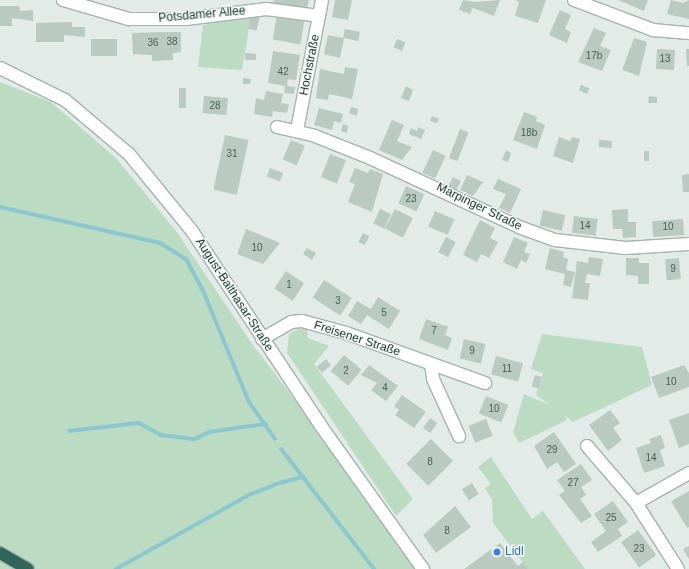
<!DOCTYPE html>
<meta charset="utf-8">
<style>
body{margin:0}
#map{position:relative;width:689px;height:569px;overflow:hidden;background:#e2ebe7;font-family:Helvetica,sans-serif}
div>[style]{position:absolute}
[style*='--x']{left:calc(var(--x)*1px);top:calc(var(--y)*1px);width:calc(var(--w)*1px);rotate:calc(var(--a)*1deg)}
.green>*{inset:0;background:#bbdcc3}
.stream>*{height:4px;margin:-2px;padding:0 2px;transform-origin:2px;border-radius:2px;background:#8cc6ce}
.building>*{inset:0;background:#bac9c2;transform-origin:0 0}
.roads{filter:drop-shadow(1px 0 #a5b3ae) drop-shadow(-1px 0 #a5b3ae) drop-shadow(0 1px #a5b3ae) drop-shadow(0 -1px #a5b3ae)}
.street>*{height:12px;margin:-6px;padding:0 6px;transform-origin:6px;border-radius:6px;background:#fff}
.highway>*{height:12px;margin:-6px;padding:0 6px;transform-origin:6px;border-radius:6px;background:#306659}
.dots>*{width:11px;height:11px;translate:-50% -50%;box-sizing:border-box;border:2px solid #f2f8f5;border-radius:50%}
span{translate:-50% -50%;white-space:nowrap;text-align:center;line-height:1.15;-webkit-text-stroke:3px #f2f8f5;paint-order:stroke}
.number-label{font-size:10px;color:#485e58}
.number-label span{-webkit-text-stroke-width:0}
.street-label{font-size:12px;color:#223b34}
.shop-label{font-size:12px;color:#366cbe}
.left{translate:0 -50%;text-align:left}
</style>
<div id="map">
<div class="green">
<i style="clip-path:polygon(251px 15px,242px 70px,198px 67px,203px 25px)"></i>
<i style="clip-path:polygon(0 82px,51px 102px,116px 158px,176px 231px,253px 345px,423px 569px,0 569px)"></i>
<i style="clip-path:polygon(298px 329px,307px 329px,308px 338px,329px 346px,314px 364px,413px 499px,396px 516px,287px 353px,289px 334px)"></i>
<i style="clip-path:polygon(542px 334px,642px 347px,652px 385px,573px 422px,564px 415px,567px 420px,519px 443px,513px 432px,524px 394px,550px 405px,536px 395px,543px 373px,531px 369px)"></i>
<i style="clip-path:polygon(491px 457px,532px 519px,543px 511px,585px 569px,528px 569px,493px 523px,492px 500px,485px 488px,491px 484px,478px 467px)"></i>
</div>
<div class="stream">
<i style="--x:0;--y:207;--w:164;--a:12.7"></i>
<i style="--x:160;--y:243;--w:31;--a:32"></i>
<i style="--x:186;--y:259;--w:38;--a:62"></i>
<i style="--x:204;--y:293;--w:118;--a:67.6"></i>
<i style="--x:249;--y:402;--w:45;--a:54.9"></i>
<i style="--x:69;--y:431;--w:70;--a:-6.5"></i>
<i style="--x:139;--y:423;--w:25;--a:29"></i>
<i style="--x:161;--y:435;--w:34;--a:7"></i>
<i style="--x:195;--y:439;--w:16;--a:-27"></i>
<i style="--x:209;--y:432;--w:57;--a:-8.1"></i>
<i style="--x:281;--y:449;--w:152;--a:52.2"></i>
<i style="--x:280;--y:483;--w:24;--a:-15"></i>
<i style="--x:116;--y:569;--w:154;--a:-29.1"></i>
<i style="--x:251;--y:494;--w:28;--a:-21"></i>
</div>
<div class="building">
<i style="clip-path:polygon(274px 0,309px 0,307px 8px,273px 3px)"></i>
<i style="clip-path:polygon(335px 0,352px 0,348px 20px,332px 17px)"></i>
<i style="clip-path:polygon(463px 0,475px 2px,500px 0,494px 16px,473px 8px,470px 14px,459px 10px)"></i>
<i style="clip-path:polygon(515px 0,546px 0,538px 23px,515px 16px,519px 2px)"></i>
<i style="clip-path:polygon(618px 0,648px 0,644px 11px)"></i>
<i style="clip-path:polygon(671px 0,683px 3px,689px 0,689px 19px,667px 14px)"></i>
<i style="clip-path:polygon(0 6px,19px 6px,20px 11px,33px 10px,33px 21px,12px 18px,12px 26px,0 26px)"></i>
<i style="clip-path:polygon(560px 10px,571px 15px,565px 29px,571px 32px,567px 43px,549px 35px)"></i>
<i style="left:251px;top:15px;width:9px;height:14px;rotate:13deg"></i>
<i style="left:277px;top:15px;width:28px;height:25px;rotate:10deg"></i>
<i style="clip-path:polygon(72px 22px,72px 27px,85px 27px,85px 37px,64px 35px,64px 42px,36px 42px,36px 23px)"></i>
<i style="clip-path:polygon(594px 28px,606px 33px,600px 46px,611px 50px,602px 71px,578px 62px)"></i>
<i style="clip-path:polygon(345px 29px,360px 32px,358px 41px,344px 38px,340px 58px,324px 54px,328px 35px,343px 38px)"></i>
<i style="clip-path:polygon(163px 32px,181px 32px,181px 52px,173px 53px,173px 60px,152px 61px,152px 55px,133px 54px,132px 33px)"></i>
<i style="clip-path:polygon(634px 38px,647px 42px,639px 76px,622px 70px)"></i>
<i style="left:91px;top:39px;width:26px;height:17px"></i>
<i style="left:397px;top:39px;width:9px;height:9px;rotate:21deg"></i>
<i style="left:657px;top:49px;width:18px;height:20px;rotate:3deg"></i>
<i style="clip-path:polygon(686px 49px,689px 49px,689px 66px,687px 66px)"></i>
<i style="clip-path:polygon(273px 51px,300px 55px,296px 80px,288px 79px,287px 86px,295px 87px,294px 94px,284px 93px,285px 86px,268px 83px)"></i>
<i style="clip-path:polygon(245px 53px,256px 54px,256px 60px,245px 60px)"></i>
<i style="clip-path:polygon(345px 67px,358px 69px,352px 99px,329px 94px,328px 100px,316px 98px,320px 69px,344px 74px)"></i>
<i style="clip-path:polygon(243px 78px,251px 79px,250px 84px,243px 84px)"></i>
<i style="left:581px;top:85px;width:9px;height:6px;rotate:21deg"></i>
<i style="clip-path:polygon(406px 86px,413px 90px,409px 101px,401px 98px)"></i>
<i style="left:179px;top:88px;width:7px;height:20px"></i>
<i style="clip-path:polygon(266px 91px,283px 94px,281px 103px,289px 104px,287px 113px,273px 111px,272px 117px,254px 114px,256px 98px,264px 100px)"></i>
<i style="left:204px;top:96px;width:24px;height:17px;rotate:5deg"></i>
<i style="clip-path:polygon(649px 96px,657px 97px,657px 103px,648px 103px)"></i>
<i style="clip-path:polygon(351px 107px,358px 109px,357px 116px,349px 113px)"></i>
<i style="clip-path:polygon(319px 108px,343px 114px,341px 123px,334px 121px,332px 130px,314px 125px)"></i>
<i style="clip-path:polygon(524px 112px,537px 117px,536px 121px,545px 125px,537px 149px,513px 140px)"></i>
<i style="clip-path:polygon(432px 116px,439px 119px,437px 123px,430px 121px)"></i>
<i style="clip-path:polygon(392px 120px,404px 125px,397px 141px,412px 147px,402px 160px,379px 150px)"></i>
<i style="clip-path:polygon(343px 124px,348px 126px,347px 133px,341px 131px)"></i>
<i style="clip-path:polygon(418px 127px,425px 130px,421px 139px,409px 134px,411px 128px,417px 131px)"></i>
<i style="left:460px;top:129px;width:9px;height:31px;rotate:21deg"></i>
<i style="left:225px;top:135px;width:24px;height:56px;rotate:12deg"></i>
<i style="clip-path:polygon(559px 137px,570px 141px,572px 137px,580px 139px,573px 163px,553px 156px)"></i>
<i style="left:291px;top:140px;width:15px;height:21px;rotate:23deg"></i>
<i style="left:599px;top:140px;width:13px;height:7px;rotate:4deg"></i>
<i style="left:433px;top:150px;width:14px;height:25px;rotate:25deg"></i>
<i style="clip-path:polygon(506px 150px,511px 153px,508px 162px,502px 160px)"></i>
<i style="left:644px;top:151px;width:5px;height:10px"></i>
<i style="left:330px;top:154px;width:17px;height:25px;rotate:21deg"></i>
<i style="left:270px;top:168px;width:14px;height:9px;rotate:21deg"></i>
<i style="clip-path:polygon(355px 168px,368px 173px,370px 169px,383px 174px,372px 212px,348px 202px,355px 184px,349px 182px)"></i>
<i style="clip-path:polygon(689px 174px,689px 192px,683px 192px,682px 175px)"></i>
<i style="clip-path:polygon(467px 175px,483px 182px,473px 196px,460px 190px)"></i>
<i style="left:453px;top:177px;width:9px;height:11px;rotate:27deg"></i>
<i style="clip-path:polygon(498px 179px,521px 189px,510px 213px,499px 208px,506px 194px,493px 189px)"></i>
<i style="left:406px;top:186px;width:20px;height:19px;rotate:24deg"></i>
<i style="left:380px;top:209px;width:12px;height:16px;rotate:24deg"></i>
<i style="left:395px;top:209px;width:20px;height:22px;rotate:27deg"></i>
<i style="clip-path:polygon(628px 209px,628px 222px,636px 222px,636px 237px,623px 238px,622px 229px,613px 229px,612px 210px)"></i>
<i style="left:543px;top:210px;width:23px;height:16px;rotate:13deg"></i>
<i style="left:435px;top:211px;width:21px;height:17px;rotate:23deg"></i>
<i style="left:574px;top:216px;width:24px;height:17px;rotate:7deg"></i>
<i style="left:683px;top:219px;width:16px;height:31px;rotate:86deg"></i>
<i style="clip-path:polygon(480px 220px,495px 228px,490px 238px,498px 242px,489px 258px,481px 254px,477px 262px,463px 255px)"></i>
<i style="clip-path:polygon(246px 229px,280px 243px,263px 264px,237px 254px)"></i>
<i style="left:363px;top:233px;width:7px;height:10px;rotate:27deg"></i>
<i style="left:446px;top:237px;width:11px;height:17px;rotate:27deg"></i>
<i style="clip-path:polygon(514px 237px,528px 243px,524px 252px,530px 254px,526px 263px,521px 260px,517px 269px,503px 262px)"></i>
<i style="clip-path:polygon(307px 248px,316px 253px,312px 260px,303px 254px)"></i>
<i style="clip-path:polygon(550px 248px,564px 252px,563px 257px,568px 259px,566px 270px,575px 272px,571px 287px,563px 285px,565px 274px,545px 269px)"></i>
<i style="clip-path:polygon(589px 257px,603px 259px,600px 276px,587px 274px,585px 283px,590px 283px,588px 300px,572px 298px,577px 261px,588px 263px)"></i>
<i style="clip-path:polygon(626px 258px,639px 258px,639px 263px,649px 263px,649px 284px,638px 284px,638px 276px,626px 275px)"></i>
<i style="left:679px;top:258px;width:21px;height:14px;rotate:85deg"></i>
<i style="left:286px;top:271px;width:22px;height:21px;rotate:34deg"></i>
<i style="left:324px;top:280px;width:33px;height:21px;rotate:33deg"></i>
<i style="clip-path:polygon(378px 297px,400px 311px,389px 329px,367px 315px,361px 324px,348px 316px,357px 301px,371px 309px)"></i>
<i style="clip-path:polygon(426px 319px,448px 327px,445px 335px,452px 338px,448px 350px,419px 339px)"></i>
<i style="left:464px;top:339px;width:22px;height:20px;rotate:13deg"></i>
<i style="left:344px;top:355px;width:23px;height:21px;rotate:40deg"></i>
<i style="left:496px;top:356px;width:28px;height:19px;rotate:15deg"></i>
<i style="left:326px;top:359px;width:8px;height:12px;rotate:50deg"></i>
<i style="clip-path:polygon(369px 365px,398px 386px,386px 401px,371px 390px,377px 383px,361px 375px)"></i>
<i style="clip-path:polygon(684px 365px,689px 373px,689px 387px,659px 398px,651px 377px)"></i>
<i style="left:535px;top:375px;width:7px;height:12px;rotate:16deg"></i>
<i style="clip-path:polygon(402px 395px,426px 412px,414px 428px,395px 415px,399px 410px,394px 406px)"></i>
<i style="left:486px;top:396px;width:24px;height:19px;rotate:22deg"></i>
<i style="clip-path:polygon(610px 410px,620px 423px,613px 428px,622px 440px,608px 451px,589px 425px)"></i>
<i style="clip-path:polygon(689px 413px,689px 444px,679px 448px,669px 420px)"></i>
<i style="left:430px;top:418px;width:9px;height:12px;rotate:36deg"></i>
<i style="left:486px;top:419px;width:18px;height:19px;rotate:68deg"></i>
<i style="clip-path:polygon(554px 432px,576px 464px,564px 472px,557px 462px,547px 469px,534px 446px)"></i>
<i style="clip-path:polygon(661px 435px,665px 448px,660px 450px,665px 466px,644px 473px,636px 448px,651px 443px,649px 439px)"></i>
<i style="left:431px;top:439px;width:31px;height:35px;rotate:45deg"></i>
<i style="clip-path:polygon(581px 464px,592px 480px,581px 487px,586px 495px,580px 499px,592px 516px,581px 523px,559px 495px,565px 491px,557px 480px)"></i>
<i style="left:472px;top:483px;width:13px;height:12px;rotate:58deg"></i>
<i style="clip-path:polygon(689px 491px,689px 527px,687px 528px,671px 501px)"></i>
<i style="clip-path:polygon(613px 501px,628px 522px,618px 529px,622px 536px,598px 552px,591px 542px,606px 531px,594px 514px)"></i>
<i style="clip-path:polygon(455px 506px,471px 527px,436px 553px,423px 535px)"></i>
<i style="left:638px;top:530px;width:31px;height:21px;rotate:54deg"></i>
<i style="clip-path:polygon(500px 543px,518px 566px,523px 562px,528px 569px,464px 569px)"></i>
<i style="clip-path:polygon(689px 546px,689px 559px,683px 549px)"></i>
</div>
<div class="roads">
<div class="street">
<i style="--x:63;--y:0;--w:69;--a:16.1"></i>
<i style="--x:129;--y:19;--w:57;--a:0"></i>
<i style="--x:186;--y:19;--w:81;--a:-7.1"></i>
<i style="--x:266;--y:9;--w:53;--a:7.5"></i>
<i style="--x:574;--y:0;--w:85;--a:20.8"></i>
<i style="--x:653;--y:30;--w:36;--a:5"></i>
<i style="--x:0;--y:68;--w:72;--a:26.2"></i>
<i style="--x:65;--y:100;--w:84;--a:40.2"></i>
<i style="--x:129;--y:154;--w:99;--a:50.7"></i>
<i style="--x:192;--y:231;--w:234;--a:56.5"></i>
<i style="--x:321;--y:426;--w:176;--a:54.5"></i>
<i style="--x:277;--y:127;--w:39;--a:13"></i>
<i style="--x:315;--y:136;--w:59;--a:21.8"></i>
<i style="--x:370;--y:158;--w:164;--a:24.8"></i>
<i style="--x:519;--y:227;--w:38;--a:20"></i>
<i style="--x:555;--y:240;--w:71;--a:6.4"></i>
<i style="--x:626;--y:248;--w:63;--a:-3.6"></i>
<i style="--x:297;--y:130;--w:132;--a:-79.1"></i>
<i style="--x:262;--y:339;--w:34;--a:-30"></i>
<i style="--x:291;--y:322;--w:11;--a:-5"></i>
<i style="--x:302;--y:321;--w:46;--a:15.3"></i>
<i style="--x:346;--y:333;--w:148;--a:19.8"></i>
<i style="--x:431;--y:364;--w:15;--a:82"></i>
<i style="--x:433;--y:379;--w:63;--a:65.5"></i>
<i style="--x:587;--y:446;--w:75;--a:49.3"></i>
<i style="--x:636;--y:503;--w:78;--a:57.5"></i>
<i style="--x:636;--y:503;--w:61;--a:-29.5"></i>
</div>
<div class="highway">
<i style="--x:0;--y:553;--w:32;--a:30"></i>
</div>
</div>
<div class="dots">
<i style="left:497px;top:552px;background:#3f7fe0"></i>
</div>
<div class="number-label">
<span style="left:172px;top:42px">38</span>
<span style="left:153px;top:43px">36</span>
<span style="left:594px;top:56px">17b</span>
<span style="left:665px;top:59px">13</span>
<span style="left:283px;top:72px">42</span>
<span style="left:215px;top:106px">28</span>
<span style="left:529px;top:133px">18b</span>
<span style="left:232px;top:154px">31</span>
<span style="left:411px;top:199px">23</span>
<span style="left:585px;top:226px">14</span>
<span style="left:668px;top:227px">10</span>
<span style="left:257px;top:248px">10</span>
<span style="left:673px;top:269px">9</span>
<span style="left:289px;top:285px">1</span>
<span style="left:338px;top:301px">3</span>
<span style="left:384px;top:313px">5</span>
<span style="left:434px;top:331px">7</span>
<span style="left:472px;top:351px">9</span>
<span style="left:507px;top:369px">11</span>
<span style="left:346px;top:371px">2</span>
<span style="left:671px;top:382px">10</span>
<span style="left:385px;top:388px">4</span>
<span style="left:494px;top:409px">10</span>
<span style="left:552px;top:450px">29</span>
<span style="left:651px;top:458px">14</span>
<span style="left:430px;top:462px">8</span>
<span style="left:573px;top:483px">27</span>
<span style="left:611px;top:518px">25</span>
<span style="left:447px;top:531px">8</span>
<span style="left:639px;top:549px">23</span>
</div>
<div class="street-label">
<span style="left:202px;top:15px;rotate:-5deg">Potsdamer Allee</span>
<span style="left:310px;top:65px;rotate:-79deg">Hochstraße</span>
<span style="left:479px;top:207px;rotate:26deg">Marpinger Straße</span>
<span style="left:234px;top:295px;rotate:57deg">August-Balthasar-Straße</span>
<span style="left:357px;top:339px;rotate:18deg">Freisener Straße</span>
</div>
<div class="shop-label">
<span class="left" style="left:505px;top:552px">Lidl</span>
</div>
</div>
